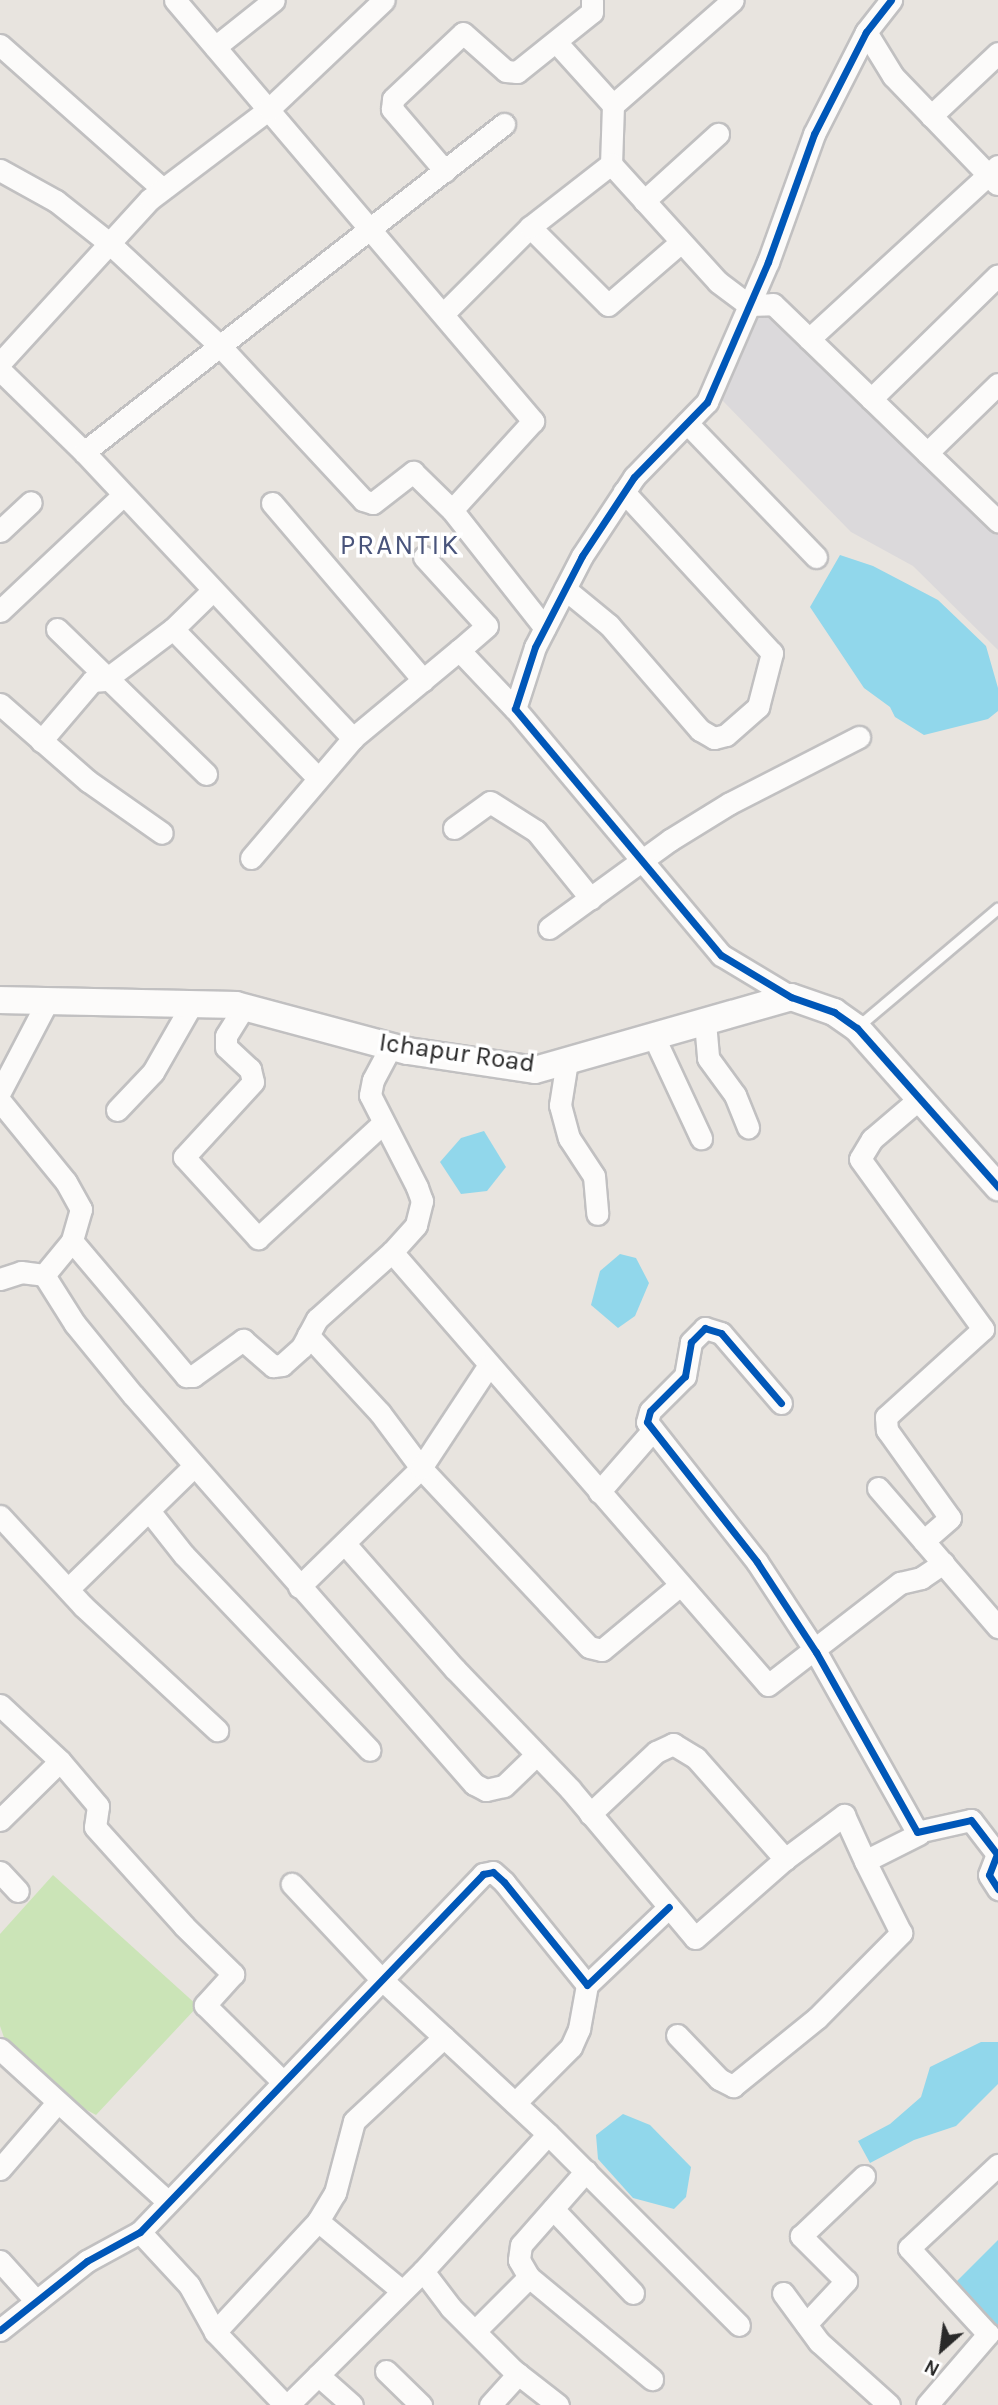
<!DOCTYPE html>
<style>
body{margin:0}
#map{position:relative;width:998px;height:2405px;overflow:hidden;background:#e8e4df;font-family:Karla,sans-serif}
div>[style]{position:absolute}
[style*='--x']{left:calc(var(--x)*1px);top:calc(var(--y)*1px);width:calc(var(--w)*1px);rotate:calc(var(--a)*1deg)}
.industrial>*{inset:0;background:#dbd9db}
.green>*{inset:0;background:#cbe4b7}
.water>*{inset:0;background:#91d7eb}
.roads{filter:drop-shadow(2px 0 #c1c0c1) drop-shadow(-2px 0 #c1c0c1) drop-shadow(0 2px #c1c0c1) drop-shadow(0 -2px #c1c0c1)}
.service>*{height:10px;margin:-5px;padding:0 5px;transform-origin:5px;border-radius:5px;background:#fcfbfa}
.minor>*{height:21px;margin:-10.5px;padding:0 10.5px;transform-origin:10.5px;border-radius:10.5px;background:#fcfbfa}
.tertiary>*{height:26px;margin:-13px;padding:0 13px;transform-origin:13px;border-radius:13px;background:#fcfbfa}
.cycleway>*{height:7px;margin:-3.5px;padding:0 3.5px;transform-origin:3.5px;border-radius:3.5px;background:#0057b8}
span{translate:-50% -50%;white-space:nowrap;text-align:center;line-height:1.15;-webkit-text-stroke:7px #fff;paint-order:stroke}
.street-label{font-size:26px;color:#292929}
.neighbourhood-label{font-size:28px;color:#49547b;letter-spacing:2px}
.north{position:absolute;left:907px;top:2314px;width:70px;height:70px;-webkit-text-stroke:5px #fff;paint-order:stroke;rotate:208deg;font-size:19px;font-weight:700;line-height:28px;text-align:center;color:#292929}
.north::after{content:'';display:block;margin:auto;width:24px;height:32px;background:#292929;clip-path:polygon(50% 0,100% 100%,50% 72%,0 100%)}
</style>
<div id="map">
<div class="industrial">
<i style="clip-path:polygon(755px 314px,773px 315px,998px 528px,998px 650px,913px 566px,851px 532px,721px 399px)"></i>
</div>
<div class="green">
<i style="clip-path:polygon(53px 1875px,198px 2006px,96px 2115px,61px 2096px,7px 2046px,0 2026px,0 1934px)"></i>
</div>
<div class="water">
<i style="clip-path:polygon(840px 555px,873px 566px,938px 600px,986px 646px,998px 688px,998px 711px,988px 719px,924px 735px,895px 717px,890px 707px,864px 688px,810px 607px)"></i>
<i style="clip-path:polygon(484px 1131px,506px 1167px,487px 1191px,461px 1194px,440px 1162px,461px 1138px)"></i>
<i style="clip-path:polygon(620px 1254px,636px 1258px,649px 1283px,635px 1316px,618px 1328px,591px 1305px,600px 1271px)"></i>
<i style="clip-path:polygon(981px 2042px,998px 2042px,998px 2084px,956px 2126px,914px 2140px,870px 2163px,858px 2141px,890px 2124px,921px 2097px,930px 2067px)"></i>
<i style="clip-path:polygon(623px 2114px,650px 2125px,691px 2167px,686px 2197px,674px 2209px,633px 2198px,598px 2159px,596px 2135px)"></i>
<i style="clip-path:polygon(998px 2240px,998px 2334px,951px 2287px)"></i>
</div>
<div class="roads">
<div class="service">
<i style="--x:857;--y:1028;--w:185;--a:-40.2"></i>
</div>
<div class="minor">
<i style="--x:175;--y:0;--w:553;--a:49.62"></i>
<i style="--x:533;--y:421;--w:120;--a:132.3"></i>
<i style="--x:452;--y:510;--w:150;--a:51.8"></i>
<i style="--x:866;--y:32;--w:52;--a:58.5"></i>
<i style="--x:893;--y:76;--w:150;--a:46.1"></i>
<i style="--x:556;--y:42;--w:85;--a:47.9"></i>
<i style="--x:613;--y:105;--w:159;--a:-41.2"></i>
<i style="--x:0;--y:45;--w:217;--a:41.5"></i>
<i style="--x:215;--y:47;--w:75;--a:-38.5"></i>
<i style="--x:613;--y:105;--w:59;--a:91.9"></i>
<i style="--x:611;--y:164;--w:159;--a:47.8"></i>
<i style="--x:718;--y:282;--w:39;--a:37"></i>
<i style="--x:749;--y:305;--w:24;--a:-2"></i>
<i style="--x:773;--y:304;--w:313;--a:44"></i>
<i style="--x:931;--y:116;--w:92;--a:-43.2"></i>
<i style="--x:0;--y:170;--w:64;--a:29"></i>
<i style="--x:56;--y:201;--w:66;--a:38.3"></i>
<i style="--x:108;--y:242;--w:154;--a:42.9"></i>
<i style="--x:221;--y:347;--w:209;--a:47.1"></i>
<i style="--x:363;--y:500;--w:10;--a:17"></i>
<i style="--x:373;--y:503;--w:51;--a:-37.8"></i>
<i style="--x:413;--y:472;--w:54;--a:44.3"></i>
<i style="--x:445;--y:171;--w:82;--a:-130.5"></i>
<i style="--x:392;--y:109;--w:10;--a:-84"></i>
<i style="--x:393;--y:99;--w:96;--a:-43.3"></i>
<i style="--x:463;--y:33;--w:57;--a:41.5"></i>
<i style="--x:506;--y:71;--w:11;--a:5"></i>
<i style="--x:517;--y:72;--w:96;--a:-38.7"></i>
<i style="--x:592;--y:12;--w:12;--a:-90"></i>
<i style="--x:644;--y:201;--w:100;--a:-42.2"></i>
<i style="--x:530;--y:227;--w:110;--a:45"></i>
<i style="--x:608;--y:305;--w:96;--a:-40.8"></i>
<i style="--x:443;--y:314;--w:123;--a:-45"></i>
<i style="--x:530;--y:227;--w:103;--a:-37.9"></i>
<i style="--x:809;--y:339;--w:256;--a:-42.5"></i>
<i style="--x:0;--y:363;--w:222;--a:-47.6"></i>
<i style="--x:150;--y:199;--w:149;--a:-37.1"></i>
<i style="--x:269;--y:109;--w:158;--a:-43.5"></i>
<i style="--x:0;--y:370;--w:117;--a:44.3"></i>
<i style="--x:84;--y:452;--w:393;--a:46.8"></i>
<i style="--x:353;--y:738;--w:138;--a:-39.7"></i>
<i style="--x:459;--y:650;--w:81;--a:46.5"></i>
<i style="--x:871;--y:399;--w:177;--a:-44.3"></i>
<i style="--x:687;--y:423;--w:186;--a:46.1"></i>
<i style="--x:84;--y:452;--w:533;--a:-37.99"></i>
<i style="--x:927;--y:453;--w:99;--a:-44.2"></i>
<i style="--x:272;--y:503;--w:233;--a:49.5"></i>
<i style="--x:0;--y:531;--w:42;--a:-43.1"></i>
<i style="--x:424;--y:557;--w:93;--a:47.6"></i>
<i style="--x:487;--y:626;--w:37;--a:139"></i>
<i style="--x:565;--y:589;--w:57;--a:39.3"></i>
<i style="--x:609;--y:625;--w:139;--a:49.1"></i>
<i style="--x:700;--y:730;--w:16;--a:30"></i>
<i style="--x:714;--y:738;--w:12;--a:-14"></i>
<i style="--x:726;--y:735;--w:43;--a:-41.2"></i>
<i style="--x:758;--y:707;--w:56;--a:-75.5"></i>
<i style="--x:772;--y:653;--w:219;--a:-132.6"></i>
<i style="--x:0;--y:611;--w:169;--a:-43.3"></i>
<i style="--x:57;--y:629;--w:208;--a:44.2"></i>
<i style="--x:173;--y:629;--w:206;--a:45.8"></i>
<i style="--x:0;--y:704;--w:117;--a:41.2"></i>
<i style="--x:88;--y:781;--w:90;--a:35.1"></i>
<i style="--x:41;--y:741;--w:79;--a:-49.6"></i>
<i style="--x:92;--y:681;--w:13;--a:-4"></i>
<i style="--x:105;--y:680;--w:85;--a:-36.9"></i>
<i style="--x:173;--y:629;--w:54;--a:-44.3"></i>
<i style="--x:454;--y:828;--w:44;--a:-35.8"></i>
<i style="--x:490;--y:802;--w:54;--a:32.2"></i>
<i style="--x:536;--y:831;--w:87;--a:51"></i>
<i style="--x:251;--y:858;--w:157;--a:-49.6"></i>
<i style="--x:549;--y:928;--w:150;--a:-36"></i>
<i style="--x:670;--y:840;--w:70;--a:-31.7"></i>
<i style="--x:730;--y:803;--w:145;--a:-27.1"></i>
<i style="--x:791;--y:997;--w:82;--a:-149"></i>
<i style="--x:721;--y:955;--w:321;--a:-129.9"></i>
<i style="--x:515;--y:709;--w:65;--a:-72.1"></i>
<i style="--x:535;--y:647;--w:102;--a:-62.7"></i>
<i style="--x:582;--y:556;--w:95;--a:-56.6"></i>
<i style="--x:634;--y:477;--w:105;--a:-45.8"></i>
<i style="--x:707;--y:402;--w:153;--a:-66.5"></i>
<i style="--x:768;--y:262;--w:136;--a:-70.2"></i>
<i style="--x:814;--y:134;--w:114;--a:-63"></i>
<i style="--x:866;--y:32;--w:41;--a:-52"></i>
<i style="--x:244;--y:1007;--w:34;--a:122"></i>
<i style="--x:226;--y:1036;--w:11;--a:90"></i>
<i style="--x:226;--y:1047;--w:33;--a:43"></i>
<i style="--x:250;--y:1069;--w:13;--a:77"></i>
<i style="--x:253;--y:1082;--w:102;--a:132.6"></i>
<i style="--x:184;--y:1157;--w:110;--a:47.6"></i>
<i style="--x:258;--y:1238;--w:168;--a:-42.6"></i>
<i style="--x:705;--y:1022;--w:36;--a:85"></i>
<i style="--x:708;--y:1058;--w:46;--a:53.9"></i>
<i style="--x:735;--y:1095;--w:35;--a:68"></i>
<i style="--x:653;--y:1035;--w:114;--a:65"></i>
<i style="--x:567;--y:1061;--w:45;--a:99"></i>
<i style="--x:560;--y:1105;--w:34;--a:75"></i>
<i style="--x:569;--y:1138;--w:45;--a:56.7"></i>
<i style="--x:594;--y:1176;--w:38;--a:85"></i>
<i style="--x:0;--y:1092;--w:102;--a:-62.4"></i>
<i style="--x:919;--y:1099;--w:62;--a:139.6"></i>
<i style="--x:872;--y:1139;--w:23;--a:121"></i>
<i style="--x:860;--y:1159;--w:210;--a:54.1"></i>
<i style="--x:983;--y:1329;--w:131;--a:137.8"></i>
<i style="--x:886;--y:1417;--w:13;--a:86"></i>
<i style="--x:887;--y:1430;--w:108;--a:54.4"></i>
<i style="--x:950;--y:1518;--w:35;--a:139"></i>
<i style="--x:0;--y:1101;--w:104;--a:50.8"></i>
<i style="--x:66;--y:1182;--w:31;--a:61"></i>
<i style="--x:81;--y:1209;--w:33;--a:106"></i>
<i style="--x:72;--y:1241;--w:44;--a:129.5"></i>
<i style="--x:117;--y:1110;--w:52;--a:-46.5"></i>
<i style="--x:153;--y:1072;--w:78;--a:-60.2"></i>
<i style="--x:72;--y:1241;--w:177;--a:49.8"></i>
<i style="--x:186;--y:1376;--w:7;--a:0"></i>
<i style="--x:193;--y:1376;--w:62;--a:-35.8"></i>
<i style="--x:243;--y:1340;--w:40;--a:41"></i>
<i style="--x:273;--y:1366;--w:9;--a:-6"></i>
<i style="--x:282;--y:1365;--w:27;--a:-42"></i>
<i style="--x:302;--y:1347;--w:32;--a:-62"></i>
<i style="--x:317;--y:1319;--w:101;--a:-41.8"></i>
<i style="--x:392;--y:1252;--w:36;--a:-48"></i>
<i style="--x:416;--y:1225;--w:25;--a:-76"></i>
<i style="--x:422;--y:1201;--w:15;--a:-110"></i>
<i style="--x:417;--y:1187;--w:103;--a:-117.1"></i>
<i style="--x:370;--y:1095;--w:15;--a:-79"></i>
<i style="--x:373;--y:1080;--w:38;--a:-62"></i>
<i style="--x:392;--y:1252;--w:573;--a:49.03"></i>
<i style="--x:768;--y:1685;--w:167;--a:-37.7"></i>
<i style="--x:900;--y:1583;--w:22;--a:-13"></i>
<i style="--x:921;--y:1578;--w:27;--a:-34"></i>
<i style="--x:0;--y:1279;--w:22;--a:-18"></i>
<i style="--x:21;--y:1272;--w:23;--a:7"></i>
<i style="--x:44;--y:1275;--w:58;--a:57.7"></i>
<i style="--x:75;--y:1324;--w:92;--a:50.8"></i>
<i style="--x:133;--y:1395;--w:517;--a:48.76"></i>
<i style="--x:474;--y:1784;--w:13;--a:27"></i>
<i style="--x:486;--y:1790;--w:18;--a:-13"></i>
<i style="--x:504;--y:1786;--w:45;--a:-44.1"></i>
<i style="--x:308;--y:1335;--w:106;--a:47.3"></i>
<i style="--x:380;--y:1413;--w:69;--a:53.3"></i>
<i style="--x:421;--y:1468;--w:245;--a:46.8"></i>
<i style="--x:589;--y:1647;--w:13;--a:13"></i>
<i style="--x:602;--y:1650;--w:102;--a:-39.8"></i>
<i style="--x:781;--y:1403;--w:92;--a:-130.6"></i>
<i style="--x:721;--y:1333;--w:17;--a:-163"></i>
<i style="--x:705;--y:1328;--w:20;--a:135"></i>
<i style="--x:691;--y:1342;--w:35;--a:100"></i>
<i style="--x:685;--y:1376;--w:49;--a:135"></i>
<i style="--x:650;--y:1411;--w:11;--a:105"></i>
<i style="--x:647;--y:1422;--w:178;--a:51.8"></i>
<i style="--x:757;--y:1562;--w:108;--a:56.8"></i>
<i style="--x:816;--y:1652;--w:206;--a:60.7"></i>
<i style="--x:917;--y:1832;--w:55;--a:-12.5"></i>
<i style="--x:971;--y:1820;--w:43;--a:52.6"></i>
<i style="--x:997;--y:1854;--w:22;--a:111"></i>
<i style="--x:989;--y:1875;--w:17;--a:57"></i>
<i style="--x:878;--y:1488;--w:184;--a:49.2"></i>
<i style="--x:599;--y:1492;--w:81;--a:-49"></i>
<i style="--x:150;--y:1512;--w:55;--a:51.7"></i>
<i style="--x:184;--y:1555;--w:269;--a:46.4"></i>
<i style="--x:0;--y:1516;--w:122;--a:47.3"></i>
<i style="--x:83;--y:1606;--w:183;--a:42.8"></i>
<i style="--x:345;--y:1544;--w:167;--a:48.7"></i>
<i style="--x:455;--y:1669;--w:166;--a:46.2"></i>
<i style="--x:570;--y:1789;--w:194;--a:50"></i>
<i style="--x:695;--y:1938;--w:120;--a:-41.3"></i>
<i style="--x:785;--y:1859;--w:74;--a:-36.7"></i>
<i style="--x:844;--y:1815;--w:51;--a:65.5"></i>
<i style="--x:865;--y:1861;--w:60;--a:-26.6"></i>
<i style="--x:299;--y:1587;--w:170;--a:-44.3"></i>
<i style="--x:421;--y:1468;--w:123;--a:-56.6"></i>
<i style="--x:68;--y:1589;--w:176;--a:-44.3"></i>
<i style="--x:0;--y:1705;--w:82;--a:43"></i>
<i style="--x:60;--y:1761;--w:59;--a:49.8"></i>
<i style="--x:98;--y:1806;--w:21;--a:98"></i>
<i style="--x:95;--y:1827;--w:133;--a:48"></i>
<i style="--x:184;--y:1926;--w:69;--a:44.4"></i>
<i style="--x:233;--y:1974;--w:42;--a:132.1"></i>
<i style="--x:205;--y:2005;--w:108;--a:44.6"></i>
<i style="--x:590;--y:1814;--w:91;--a:-43.2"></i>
<i style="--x:656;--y:1752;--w:19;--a:-25"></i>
<i style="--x:673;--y:1744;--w:27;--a:31"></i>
<i style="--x:696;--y:1758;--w:135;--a:48.6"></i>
<i style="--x:0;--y:1820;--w:84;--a:-44.5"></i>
<i style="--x:0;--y:1872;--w:26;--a:47"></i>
<i style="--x:677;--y:2035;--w:61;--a:46.3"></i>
<i style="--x:719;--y:2079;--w:16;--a:27"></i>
<i style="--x:733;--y:2086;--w:108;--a:-39"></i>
<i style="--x:817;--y:2018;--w:120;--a:-45.3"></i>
<i style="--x:901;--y:1933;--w:80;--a:-116.6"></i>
<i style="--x:0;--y:2049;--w:224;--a:42.3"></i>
<i style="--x:515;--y:2103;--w:79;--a:-45"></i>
<i style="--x:571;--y:2047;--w:20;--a:-66"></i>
<i style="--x:579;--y:2029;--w:45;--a:-79.7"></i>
<i style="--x:548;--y:2134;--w:270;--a:45"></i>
<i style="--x:0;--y:2169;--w:86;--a:-49.3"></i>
<i style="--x:586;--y:2171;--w:98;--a:131.3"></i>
<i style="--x:521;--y:2245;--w:15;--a:98"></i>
<i style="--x:519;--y:2260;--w:20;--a:60"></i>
<i style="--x:529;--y:2277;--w:160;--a:39.7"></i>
<i style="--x:553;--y:2209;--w:116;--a:46.4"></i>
<i style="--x:318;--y:2221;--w:109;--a:39.8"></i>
<i style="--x:140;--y:2232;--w:72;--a:47.2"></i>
<i style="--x:189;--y:2285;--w:54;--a:61"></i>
<i style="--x:215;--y:2332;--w:101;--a:46.2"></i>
<i style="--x:0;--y:2261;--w:54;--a:48"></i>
<i style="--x:423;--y:2271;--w:46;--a:52.9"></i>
<i style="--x:451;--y:2308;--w:88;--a:45"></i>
<i style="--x:513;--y:2370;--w:57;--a:37.9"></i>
<i style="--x:783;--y:2293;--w:61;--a:53.7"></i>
<i style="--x:819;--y:2342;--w:94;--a:42"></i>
<i style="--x:806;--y:2324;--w:59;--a:-47.1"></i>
<i style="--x:846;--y:2281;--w:64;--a:-135"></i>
<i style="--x:801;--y:2236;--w:87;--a:-43.6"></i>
<i style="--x:0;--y:2330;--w:111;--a:-38.4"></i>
<i style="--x:87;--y:2261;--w:60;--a:-28.7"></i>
<i style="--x:140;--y:2232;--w:496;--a:-46.2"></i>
<i style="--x:483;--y:1874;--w:10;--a:-11"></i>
<i style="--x:493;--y:1872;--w:15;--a:42"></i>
<i style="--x:504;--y:1882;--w:132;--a:51.1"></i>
<i style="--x:587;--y:1985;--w:113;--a:-43.6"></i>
<i style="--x:475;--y:2331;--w:76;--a:-45"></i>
<i style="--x:215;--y:2332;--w:151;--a:-47.1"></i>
<i style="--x:318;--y:2221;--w:33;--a:-59"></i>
<i style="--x:335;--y:2193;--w:74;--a:-75.2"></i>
<i style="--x:354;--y:2121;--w:123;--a:-43"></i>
<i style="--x:386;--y:2371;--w:49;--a:44.2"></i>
<i style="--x:318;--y:2375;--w:45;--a:41.4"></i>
<i style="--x:288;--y:2405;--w:190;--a:-44.8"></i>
<i style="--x:423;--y:2271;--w:185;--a:-47.6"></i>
<i style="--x:548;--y:2134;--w:226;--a:-137.1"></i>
<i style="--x:382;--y:1980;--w:132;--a:-133.2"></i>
<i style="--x:490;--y:2405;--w:42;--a:-47.9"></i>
<i style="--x:927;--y:2405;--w:94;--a:-49.3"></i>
<i style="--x:988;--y:2334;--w:117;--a:-132.6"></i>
<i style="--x:909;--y:2248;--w:122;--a:-43"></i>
</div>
<div class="tertiary">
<i style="--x:0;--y:1000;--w:236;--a:1.2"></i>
<i style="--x:236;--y:1005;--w:178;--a:15"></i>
<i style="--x:408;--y:1051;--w:128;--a:8.5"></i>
<i style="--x:535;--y:1070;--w:266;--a:-15.9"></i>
<i style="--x:791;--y:997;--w:46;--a:19.2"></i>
<i style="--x:834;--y:1012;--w:28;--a:35"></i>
<i style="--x:857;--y:1028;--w:213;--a:48.4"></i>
</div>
</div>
<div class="cycleway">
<i style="--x:891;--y:0;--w:41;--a:128"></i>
<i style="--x:866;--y:32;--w:114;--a:117"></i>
<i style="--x:814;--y:134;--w:136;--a:109.8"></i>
<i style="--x:768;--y:262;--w:153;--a:113.5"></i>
<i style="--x:707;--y:402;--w:105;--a:134.2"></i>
<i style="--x:634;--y:477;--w:95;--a:123.4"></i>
<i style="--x:582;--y:556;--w:102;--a:117.3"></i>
<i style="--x:535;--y:647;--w:65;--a:107.9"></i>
<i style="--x:515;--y:709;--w:321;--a:50.1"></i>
<i style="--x:721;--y:955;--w:82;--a:31"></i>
<i style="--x:791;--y:997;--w:46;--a:19.2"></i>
<i style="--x:834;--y:1012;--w:28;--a:35"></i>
<i style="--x:857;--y:1028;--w:213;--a:48.4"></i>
<i style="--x:781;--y:1403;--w:92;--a:-130.6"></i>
<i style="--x:721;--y:1333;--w:17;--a:-163"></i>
<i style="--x:705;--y:1328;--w:20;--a:135"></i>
<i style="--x:691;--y:1342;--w:35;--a:100"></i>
<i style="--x:685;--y:1376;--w:49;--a:135"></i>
<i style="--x:650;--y:1411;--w:11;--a:105"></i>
<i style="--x:647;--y:1422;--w:178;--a:51.8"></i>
<i style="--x:757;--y:1562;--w:108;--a:56.8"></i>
<i style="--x:816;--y:1652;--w:206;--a:60.7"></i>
<i style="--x:917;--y:1832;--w:55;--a:-12.5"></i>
<i style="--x:971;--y:1820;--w:43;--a:52.6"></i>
<i style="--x:997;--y:1854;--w:22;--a:111"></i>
<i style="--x:989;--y:1875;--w:17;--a:57"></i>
<i style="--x:0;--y:2330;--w:111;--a:-38.4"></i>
<i style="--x:87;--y:2261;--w:60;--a:-28.7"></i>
<i style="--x:140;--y:2232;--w:496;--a:-46.2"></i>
<i style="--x:483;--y:1874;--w:10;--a:-11"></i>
<i style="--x:493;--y:1872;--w:15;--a:42"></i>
<i style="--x:504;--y:1882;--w:132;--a:51.1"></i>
<i style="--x:587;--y:1985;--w:113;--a:-43.6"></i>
</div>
<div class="street-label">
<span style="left:457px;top:1053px;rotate:8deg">Ichapur Road</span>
</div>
<div class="neighbourhood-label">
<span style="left:400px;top:545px">PRANTIK</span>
</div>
<div class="north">N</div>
</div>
